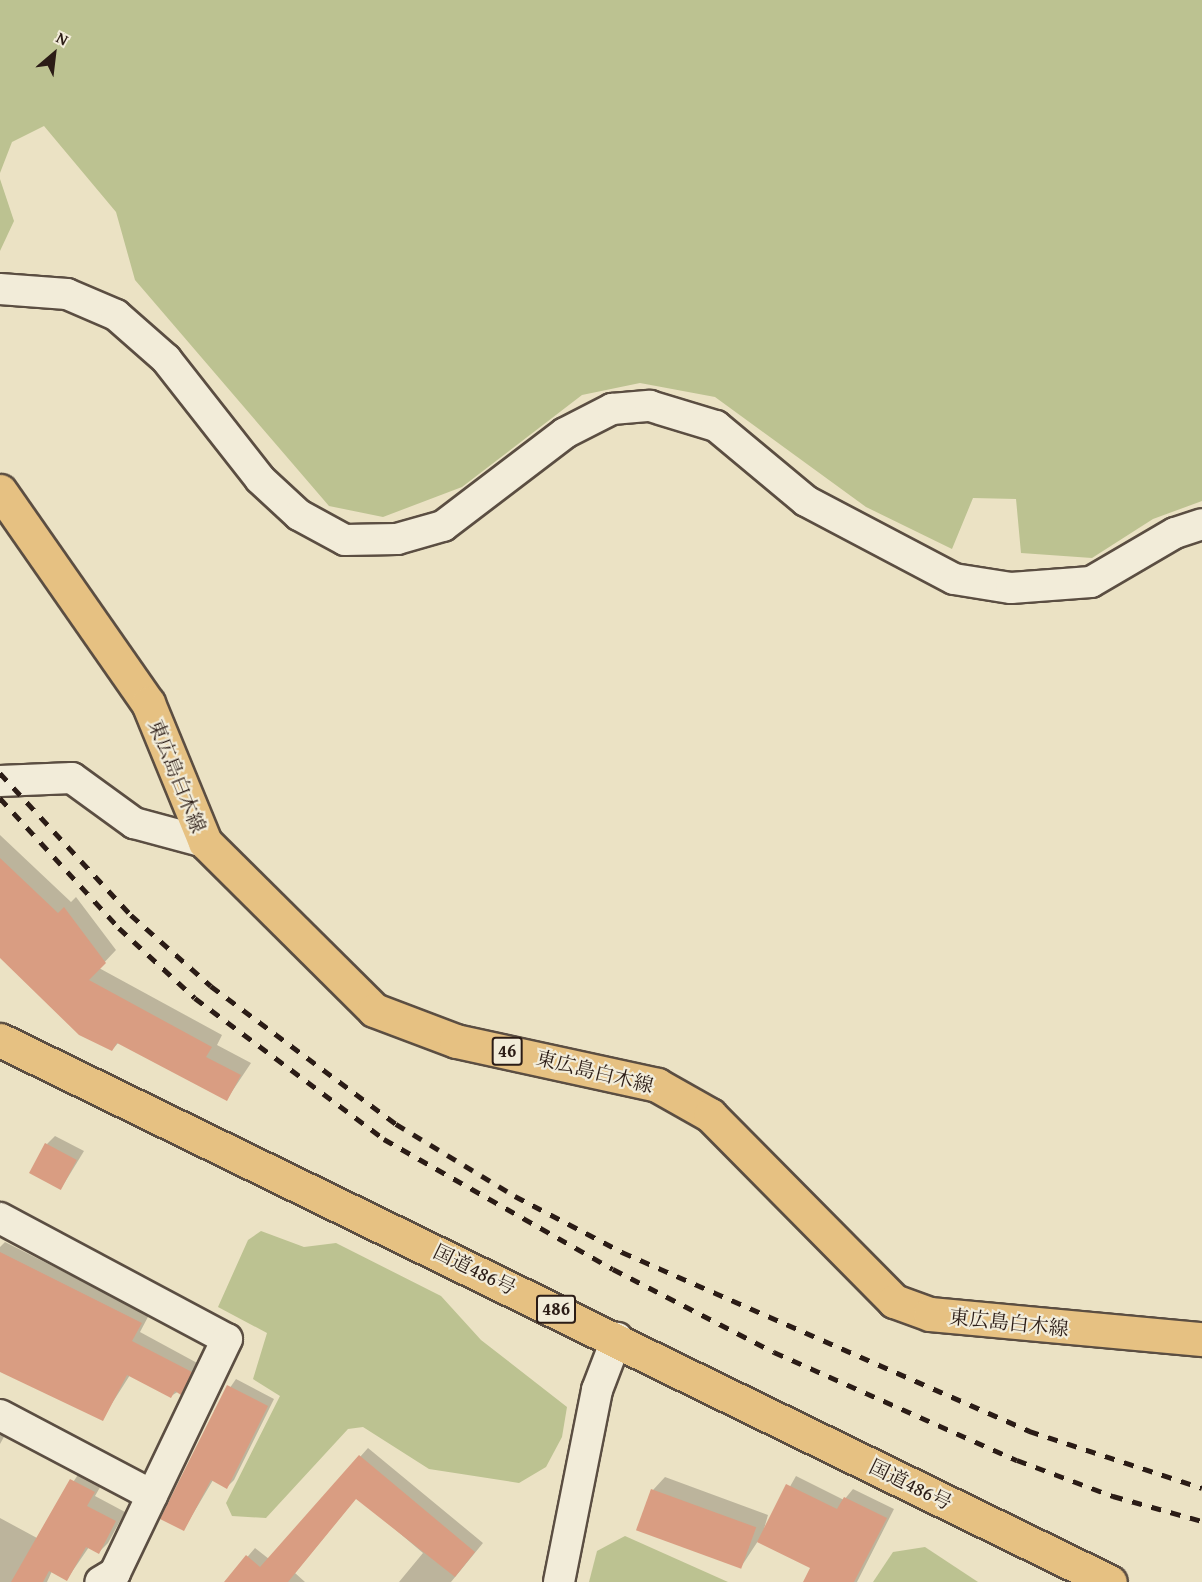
<!DOCTYPE html>
<meta charset="utf-8">
<style>
body{margin:0}
#map{position:relative;width:1202px;height:1582px;overflow:hidden;background:#ebe2c4;font-family:"Gentium Book Plus","Noto Serif JP",serif}
div>[style]{position:absolute}
[style*='--x']{left:calc(var(--x)*1px);top:calc(var(--y)*1px);width:calc(var(--w)*1px);rotate:calc(var(--a)*1deg)}
.green>*{inset:0;background:#bcc291}
.shadow>*{inset:0;background:#0003}
.building>*{inset:0;background:#d99d82;transform-origin:0 0}
.roads{filter:drop-shadow(2px 0 #5b4e42) drop-shadow(-2px 0 #5b4e42) drop-shadow(0 2px #5b4e42) drop-shadow(0 -2px #5b4e42)}
.street>*{height:30px;margin:-15px;padding:0 15px;transform-origin:15px;border-radius:15px;background:#f2ecd9}
.primary>*{height:33px;margin:-16.5px;padding:0 16.5px;transform-origin:16.5px;border-radius:16.5px;background:#e6c182}
.highway>*{height:33px;margin:-16.5px;padding:0 16.5px;transform-origin:16.5px;border-radius:16.5px;background:#e6c182}
.rail>*{height:4.5px;margin-top:-2.25px;transform-origin:0;background:repeating-linear-gradient(90deg,#2b1c16 0 10px,transparent 0 20px)}
span{translate:-50% -50%;white-space:nowrap;text-align:center;line-height:1.15;-webkit-text-stroke:4.5px #f2ecd9;paint-order:stroke}
.shield-label span{padding:2px 4px;background:#f2ecd9;border:2px solid;border-radius:4px;-webkit-text-stroke-width:0}
.shield-label{font-size:18px;color:#2b1c16;font-weight:700}
.street-label{font-size:20px;color:#2b1c16}
.north{position:absolute;left:24px;top:24px;width:60px;height:60px;-webkit-text-stroke:4px #f2ecd9;paint-order:stroke;rotate:28deg;font-size:16px;font-weight:700;line-height:24px;text-align:center;color:#2b1c16}
.north::after{content:'';display:block;margin:auto;width:21px;height:27px;background:#2b1c16;clip-path:polygon(50% 0,100% 100%,50% 72%,0 100%)}
</style>
<div id="map">
<div class="green">
<i style="clip-path:polygon(0 0,1202px 0,1202px 501px,1153px 519px,1092px 558px,1021px 553px,1016px 499px,973px 498px,952px 549px,866px 507px,715px 397px,640px 383px,582px 395px,462px 487px,383px 517px,329px 506px,135px 280px,116px 212px,44px 126px,12px 142px,0 173px)"></i>
<i style="clip-path:polygon(0 179px,14px 221px,0 251px)"></i>
<i style="clip-path:polygon(261px 1231px,304px 1247px,336px 1243px,441px 1296px,481px 1340px,567px 1407px,562px 1437px,546px 1467px,519px 1483px,429px 1469px,363px 1427px,348px 1429px,266px 1518px,232px 1516px,226px 1503px,280px 1396px,253px 1379px,267px 1333px,218px 1307px,248px 1240px)"></i>
<i style="clip-path:polygon(625px 1536px,728px 1582px,589px 1582px,597px 1551px)"></i>
<i style="clip-path:polygon(925px 1547px,978px 1582px,873px 1582px,893px 1552px)"></i>
</div>
<div class="shadow">
<i style="clip-path:polygon(0 835px,71px 902px,76px 897px,116px 950px,99px 968px,222px 1035px,217px 1045px,251px 1063px,227px 1099px,119px 1042px,112px 1050px,0 953px)"></i>
<i style="clip-path:polygon(55px 1136px,84px 1151px,62px 1187px,47px 1144px)"></i>
<i style="clip-path:polygon(5px 1242px,149px 1315px,140px 1332px,199px 1364px,189px 1385px,171px 1396px,130px 1375px,102px 1419px,0 1365px,0 1247px)"></i>
<i style="clip-path:polygon(236px 1379px,274px 1399px,234px 1480px,227px 1487px,213px 1480px,184px 1529px,218px 1413px,214px 1411px)"></i>
<i style="clip-path:polygon(0 1433px,5px 1435px,0 1444px)"></i>
<i style="clip-path:polygon(368px 1448px,483px 1543px,451px 1582px,399px 1582px,423px 1553px,357px 1497px,295px 1573px,305px 1582px,226px 1582px,255px 1548px,269px 1559px)"></i>
<i style="clip-path:polygon(81px 1470px,103px 1482px,95px 1496px,125px 1512px,108px 1543px,99px 1552px,89px 1547px,67px 1579px,52px 1571px,47px 1582px,0 1582px,0 1518px,37px 1538px)"></i>
<i style="clip-path:polygon(796px 1476px,844px 1500px,853px 1489px,894px 1509px,857px 1582px,807px 1582px,812px 1567px,758px 1541px,741px 1567px,653px 1490px,665px 1477px,768px 1515px,762px 1536px)"></i>
</div>
<div class="building">
<i style="clip-path:polygon(0 858px,58px 913px,64px 907px,106px 963px,89px 980px,212px 1047px,206px 1057px,241px 1075px,227px 1101px,117px 1043px,112px 1051px,79px 1035px,0 958px)"></i>
<i style="left:45px;top:1143px;width:36px;height:34px;rotate:28deg"></i>
<i style="clip-path:polygon(0 1252px,142px 1323px,132px 1341px,192px 1372px,181px 1395px,175px 1391px,171px 1398px,127px 1375px,103px 1421px,0 1372px)"></i>
<i style="clip-path:polygon(227px 1385px,268px 1406px,227px 1489px,211px 1480px,184px 1531px,160px 1519px)"></i>
<i style="clip-path:polygon(359px 1455px,475px 1552px,455px 1577px,356px 1499px,288px 1582px,224px 1582px,246px 1555px,260px 1567px)"></i>
<i style="clip-path:polygon(70px 1479px,95px 1492px,87px 1506px,116px 1521px,99px 1554px,86px 1547px,67px 1581px,49px 1571px,43px 1582px,11px 1582px)"></i>
<i style="clip-path:polygon(786px 1484px,837px 1509px,844px 1497px,887px 1518px,854px 1582px,803px 1582px,810px 1568px,757px 1542px)"></i>
<i style="left:651px;top:1489px;width:112px;height:44px;rotate:20deg"></i>
</div>
<div class="roads">
<div class="street">
<i style="--x:0;--y:289;--w:67;--a:4.3"></i>
<i style="--x:67;--y:294;--w:53;--a:23.2"></i>
<i style="--x:116;--y:315;--w:67;--a:41.3"></i>
<i style="--x:166;--y:359;--w:152;--a:51.9"></i>
<i style="--x:260;--y:479;--w:53;--a:42.7"></i>
<i style="--x:299;--y:515;--w:52;--a:28.5"></i>
<i style="--x:345;--y:540;--w:52;--a:-1.1"></i>
<i style="--x:397;--y:539;--w:48;--a:-15.8"></i>
<i style="--x:443;--y:526;--w:153;--a:-37.3"></i>
<i style="--x:565;--y:433;--w:53;--a:-27.1"></i>
<i style="--x:612;--y:409;--w:38;--a:-5"></i>
<i style="--x:650;--y:406;--w:69;--a:16.9"></i>
<i style="--x:716;--y:426;--w:117;--a:39.8"></i>
<i style="--x:806;--y:501;--w:167;--a:27.8"></i>
<i style="--x:954;--y:579;--w:58;--a:9"></i>
<i style="--x:1011;--y:588;--w:80;--a:-4.3"></i>
<i style="--x:1091;--y:582;--w:97;--a:-30.3"></i>
<i style="--x:1175;--y:533;--w:28;--a:-18"></i>
<i style="--x:0;--y:781;--w:72;--a:-2.4"></i>
<i style="--x:72;--y:778;--w:77;--a:36"></i>
<i style="--x:134;--y:823;--w:73;--a:15"></i>
<i style="--x:0;--y:1218;--w:257;--a:28.1"></i>
<i style="--x:227;--y:1339;--w:259;--a:115.6"></i>
<i style="--x:115;--y:1573;--w:17;--a:149"></i>
<i style="--x:0;--y:1415;--w:172;--a:27.8"></i>
<i style="--x:559;--y:1582;--w:196;--a:-78.8"></i>
<i style="--x:597;--y:1390;--w:56;--a:-69"></i>
</div>
<div class="primary">
<i style="--x:0;--y:491;--w:259;--a:55.1"></i>
<i style="--x:148;--y:703;--w:150;--a:67.7"></i>
<i style="--x:205;--y:842;--w:238;--a:44.8"></i>
<i style="--x:374;--y:1010;--w:88;--a:20.7"></i>
<i style="--x:456;--y:1041;--w:206;--a:12.3"></i>
<i style="--x:657;--y:1085;--w:61;--a:29.5"></i>
<i style="--x:710;--y:1115;--w:262;--a:45.3"></i>
<i style="--x:894;--y:1301;--w:38;--a:20"></i>
<i style="--x:930;--y:1314;--w:273;--a:5.3"></i>
</div>
<div class="highway">
<i style="--x:0;--y:1040;--w:1235;--a:26.03"></i>
</div>
</div>
<div class="rail">
<i style="--x:0;--y:773;--w:193;--a:47.3"></i>
<i style="--x:131;--y:915;--w:107;--a:41.6"></i>
<i style="--x:211;--y:986;--w:231;--a:36.7"></i>
<i style="--x:396;--y:1124;--w:139;--a:31.2"></i>
<i style="--x:515;--y:1196;--w:121;--a:27.6"></i>
<i style="--x:622;--y:1252;--w:445;--a:23.7"></i>
<i style="--x:1029;--y:1431;--w:182;--a:18.2"></i>
<i style="--x:0;--y:798;--w:176;--a:47.5"></i>
<i style="--x:119;--y:928;--w:103;--a:42.6"></i>
<i style="--x:195;--y:998;--w:236;--a:36.7"></i>
<i style="--x:384;--y:1139;--w:263;--a:29.6"></i>
<i style="--x:613;--y:1269;--w:181;--a:27.3"></i>
<i style="--x:774;--y:1352;--w:266;--a:24"></i>
<i style="--x:1017;--y:1460;--w:103;--a:20.6"></i>
<i style="--x:1113;--y:1496;--w:92;--a:15.7"></i>
</div>
<div class="shield-label">
<span style="left:507px;top:1051px">46</span>
<span style="left:556px;top:1309px">486</span>
</div>
<div class="street-label">
<span style="left:178px;top:776px;rotate:68deg">東広島白木線</span>
<span style="left:595px;top:1071px;rotate:14deg">東広島白木線</span>
<span style="left:475px;top:1269px;rotate:26deg">国道486号</span>
<span style="left:1009px;top:1322px;rotate:6deg">東広島白木線</span>
<span style="left:911px;top:1484px;rotate:26deg">国道486号</span>
</div>
<div class="north">N</div>
</div>
